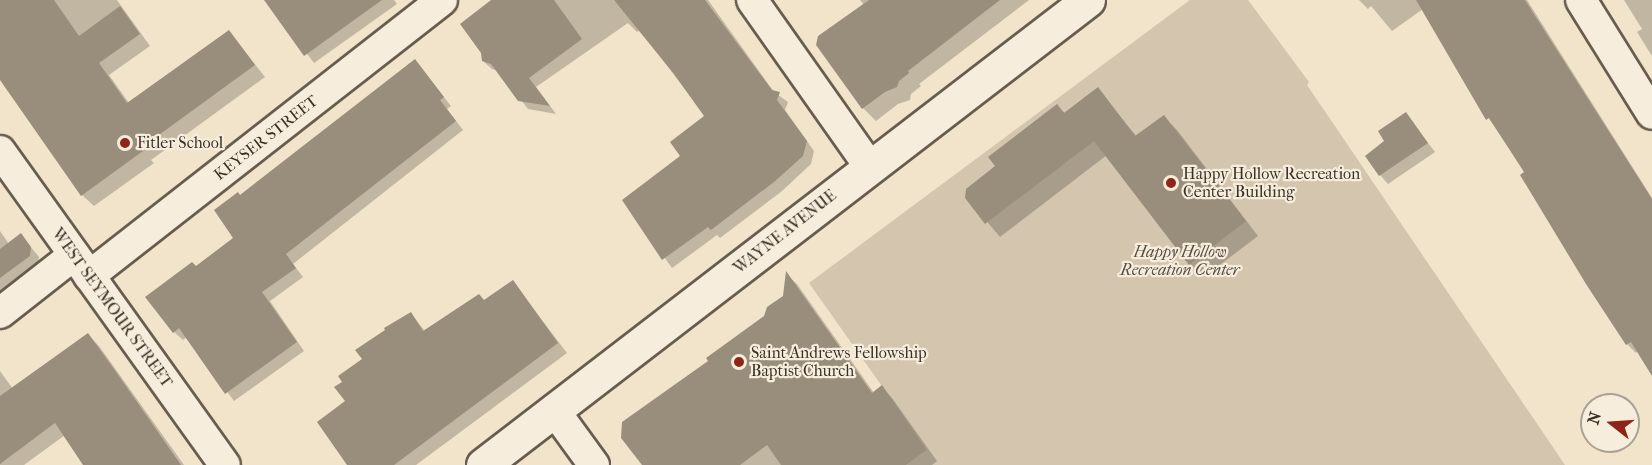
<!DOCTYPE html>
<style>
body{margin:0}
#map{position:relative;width:1652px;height:465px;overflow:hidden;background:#f2e4ca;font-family:"IM FELL French Canon",serif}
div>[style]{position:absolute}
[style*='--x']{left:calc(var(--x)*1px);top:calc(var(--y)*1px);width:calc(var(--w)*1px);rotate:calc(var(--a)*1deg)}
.green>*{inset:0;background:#d3c5ae}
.shadow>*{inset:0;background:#0003}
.building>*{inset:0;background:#998e7b}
.roads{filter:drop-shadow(2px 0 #675d4f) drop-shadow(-2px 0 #675d4f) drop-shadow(0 2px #675d4f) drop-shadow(0 -2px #675d4f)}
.street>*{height:30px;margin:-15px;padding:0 15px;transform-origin:15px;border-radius:15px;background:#f7eddd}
.secondary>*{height:33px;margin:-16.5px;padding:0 16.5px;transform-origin:16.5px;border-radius:16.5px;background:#f7eddd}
.dots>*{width:16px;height:16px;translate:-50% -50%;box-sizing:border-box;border:3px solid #f7eddd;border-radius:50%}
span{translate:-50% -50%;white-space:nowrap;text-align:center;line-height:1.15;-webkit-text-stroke:4.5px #f7eddd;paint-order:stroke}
.street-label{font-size:16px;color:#393026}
.poi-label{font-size:16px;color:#393026}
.left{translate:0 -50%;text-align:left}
.park-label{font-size:16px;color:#584e41;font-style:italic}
.north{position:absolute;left:1580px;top:393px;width:60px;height:60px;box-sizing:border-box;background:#f7eddd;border:2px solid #aba194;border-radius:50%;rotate:287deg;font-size:16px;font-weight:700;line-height:24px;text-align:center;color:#393026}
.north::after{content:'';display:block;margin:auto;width:21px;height:27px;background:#8f2418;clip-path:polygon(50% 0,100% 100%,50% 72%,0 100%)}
</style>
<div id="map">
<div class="green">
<i style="clip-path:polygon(1190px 0,1248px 0,1309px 82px,1307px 85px,1565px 465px,906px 465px,927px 450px,809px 283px)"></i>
</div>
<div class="shadow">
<i style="clip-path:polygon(0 0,117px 0,150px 46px,109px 75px,129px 103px,229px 31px,265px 77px,151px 160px,154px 163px,94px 206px,82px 195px,0 78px)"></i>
<i style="clip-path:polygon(266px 0,394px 0,397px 4px,314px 63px)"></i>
<i style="clip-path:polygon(493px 0,708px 0,774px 92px,788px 102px,785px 110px,814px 151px,811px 164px,782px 191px,720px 238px,717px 235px,672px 268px,624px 201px,682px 156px,706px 117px,640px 30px,637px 32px,628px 23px,536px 87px,556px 114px,528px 109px,498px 71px,492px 69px,483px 61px)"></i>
<i style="clip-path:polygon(860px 0,1029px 0,919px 84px,921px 86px,911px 94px,910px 100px,898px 104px,876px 121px,863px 108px,864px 5px)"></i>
<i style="clip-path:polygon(1359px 0,1527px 0,1652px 198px,1652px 374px,1638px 351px,1636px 353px,1627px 344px,1587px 283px,1526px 173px,1465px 83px,1423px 9px,1392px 31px,1371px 6px,1368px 9px)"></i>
<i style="clip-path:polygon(1624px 0,1652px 0,1652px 56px,1637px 32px,1642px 29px)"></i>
<i style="clip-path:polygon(415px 61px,451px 106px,447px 109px,463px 130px,293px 264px,303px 277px,270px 301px,304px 351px,234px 401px,187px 337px,183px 340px,174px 332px,196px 268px,235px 238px,240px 196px)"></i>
<i style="clip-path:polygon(1098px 89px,1137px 137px,1164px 117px,1177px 130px,1258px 236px,1204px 277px,1190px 264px,1107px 155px,1000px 237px,967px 198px,1057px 106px,1066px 114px)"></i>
<i style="clip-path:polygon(1406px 114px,1435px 152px,1388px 184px,1380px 175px,1387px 141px)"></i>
<i style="clip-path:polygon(0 231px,9px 244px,21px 235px,39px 257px,38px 265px,0 292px)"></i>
<i style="clip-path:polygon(787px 275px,797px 284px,874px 393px,882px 387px,892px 398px,937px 461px,932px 465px,642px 465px,710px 361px,766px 317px,785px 297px)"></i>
<i style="clip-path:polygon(513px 282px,567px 353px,416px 465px,349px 465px,344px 382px,364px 360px,411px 314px,425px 331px,485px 301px)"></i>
<i style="clip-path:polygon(88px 335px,99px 346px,184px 465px,85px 465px,65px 435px,24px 465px,0 465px,0 371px,13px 389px)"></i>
</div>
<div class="building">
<i style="clip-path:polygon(0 0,54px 0,79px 36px,120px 6px,140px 34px,99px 63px,127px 103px,229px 30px,255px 65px,141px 148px,143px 151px,81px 196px,0 80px)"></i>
<i style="clip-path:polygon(264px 0,382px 0,304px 56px)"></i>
<i style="clip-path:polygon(491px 0,554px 0,582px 39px,529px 78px,550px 106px,518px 101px,491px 64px,482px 61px,481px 53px,460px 24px)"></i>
<i style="clip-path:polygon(614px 0,705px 0,772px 90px,780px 92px,777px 100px,807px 141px,803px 156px,774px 182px,711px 230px,708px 227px,662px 260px,622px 200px,680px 156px,670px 142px,704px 116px,674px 74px)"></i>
<i style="clip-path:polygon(869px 0,1000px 0,908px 71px,909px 73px,899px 81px,897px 87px,885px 92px,862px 109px,816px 45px,818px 36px)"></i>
<i style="clip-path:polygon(1416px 0,1525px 0,1652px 199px,1652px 376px,1631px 342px,1626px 345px,1586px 284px,1520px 175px,1524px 172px,1489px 118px,1486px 120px)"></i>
<i style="clip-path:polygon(415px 59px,444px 97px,440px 100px,456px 121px,286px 254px,296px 268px,262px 292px,297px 342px,225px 394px,179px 328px,173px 333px,145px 297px,192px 262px,196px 266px,233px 238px,214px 210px,238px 192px,240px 195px)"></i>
<i style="clip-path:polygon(1098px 87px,1135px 136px,1164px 115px,1246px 221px,1189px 265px,1094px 141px,985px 224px,965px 198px,966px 189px,995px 166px,988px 157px,1057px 104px,1064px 113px)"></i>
<i style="clip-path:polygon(1406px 112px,1428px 143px,1379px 176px,1365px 156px,1384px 141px,1378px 131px)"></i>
<i style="clip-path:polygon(21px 233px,31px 247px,30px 256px,0 278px,0 249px)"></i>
<i style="clip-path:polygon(786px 271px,872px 393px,882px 385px,927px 450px,906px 465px,781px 465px,767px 445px,740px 465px,642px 465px,621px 438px,622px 422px,708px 361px,706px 358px,764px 316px,767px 307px,783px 296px)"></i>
<i style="clip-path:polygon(513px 280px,558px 343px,394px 465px,347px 465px,317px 422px,345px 401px,334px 387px,342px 382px,338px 376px,362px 359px,355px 350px,385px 330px,384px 328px,411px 312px,423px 331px,479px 294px,484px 300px)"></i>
<i style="clip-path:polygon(88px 333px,114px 369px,181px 465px,83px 465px,55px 423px,0 464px,0 396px)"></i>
</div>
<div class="roads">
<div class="street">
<i style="--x:752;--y:0;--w:204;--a:54.8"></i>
<i style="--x:1581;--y:0;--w:134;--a:58.1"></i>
<i style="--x:0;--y:151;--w:386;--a:54.4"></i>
<i style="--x:89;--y:276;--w:448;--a:-38"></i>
<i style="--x:0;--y:313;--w:94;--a:-38.1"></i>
<i style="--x:554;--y:410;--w:68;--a:54"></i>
</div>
<div class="secondary">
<i style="--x:483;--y:465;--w:763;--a:-37.55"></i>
</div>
</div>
<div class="dots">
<i style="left:125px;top:143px;background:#8f2418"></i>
<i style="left:1171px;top:183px;background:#8f2418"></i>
<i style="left:739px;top:362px;background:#8f2418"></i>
</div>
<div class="street-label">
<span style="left:266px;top:138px;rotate:-38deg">KEYSER STREET</span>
<span style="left:785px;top:232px;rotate:-38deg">WAYNE AVENUE</span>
<span style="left:112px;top:308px;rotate:54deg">WEST SEYMOUR STREET</span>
</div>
<div class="poi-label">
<span class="left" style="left:137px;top:143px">Fitler School</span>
<span class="left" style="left:1183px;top:183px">Happy Hollow Recreation<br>Center Building</span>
<span class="left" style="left:751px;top:362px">Saint Andrews Fellowship<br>Baptist Church</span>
</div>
<div class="park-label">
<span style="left:1180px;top:261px">Happy Hollow<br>Recreation Center</span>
</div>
<div class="north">N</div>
</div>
